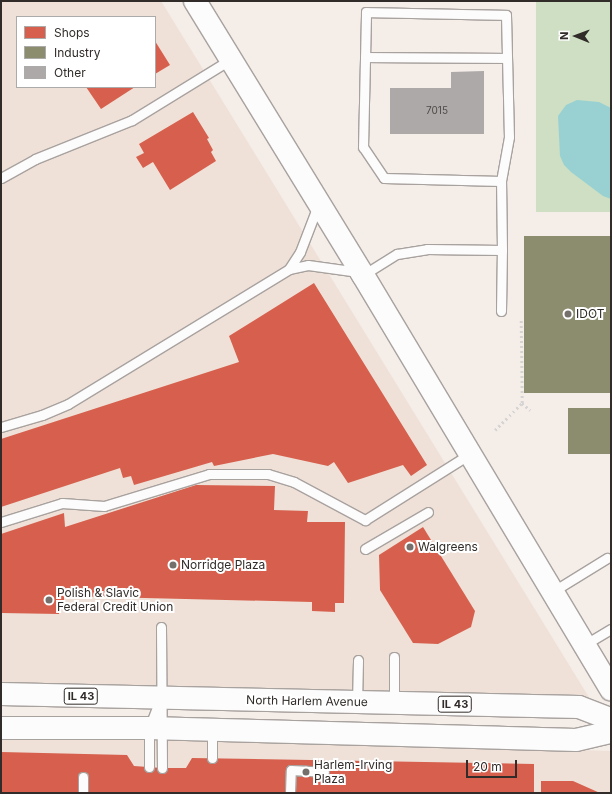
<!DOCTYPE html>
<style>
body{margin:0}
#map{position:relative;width:612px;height:794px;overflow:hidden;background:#f4ede8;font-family:Inter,sans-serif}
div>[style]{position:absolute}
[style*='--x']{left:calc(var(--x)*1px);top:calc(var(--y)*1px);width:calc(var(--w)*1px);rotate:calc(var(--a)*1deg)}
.built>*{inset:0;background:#efe1d8}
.green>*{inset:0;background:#cedfc3;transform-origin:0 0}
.water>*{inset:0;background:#99d1d3}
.shops>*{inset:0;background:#d6604d}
.industry>*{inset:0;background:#8c8c6e;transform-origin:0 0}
.building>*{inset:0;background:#aca9a8}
.path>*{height:2.5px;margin-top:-1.25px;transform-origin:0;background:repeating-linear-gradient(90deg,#d6d4d3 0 2px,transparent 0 5px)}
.roads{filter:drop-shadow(1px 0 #a8a29f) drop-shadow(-1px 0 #a8a29f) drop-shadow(0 1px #a8a29f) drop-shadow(0 -1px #a8a29f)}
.lane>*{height:9px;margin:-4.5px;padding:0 4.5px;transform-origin:4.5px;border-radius:4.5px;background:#fdfcfc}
.secondary>*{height:22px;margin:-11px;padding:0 11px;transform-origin:11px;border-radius:11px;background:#fdfcfc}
.primary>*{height:22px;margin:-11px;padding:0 11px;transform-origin:11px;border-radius:11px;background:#fdfcfc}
.dots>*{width:11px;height:11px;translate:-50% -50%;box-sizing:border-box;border:2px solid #fff;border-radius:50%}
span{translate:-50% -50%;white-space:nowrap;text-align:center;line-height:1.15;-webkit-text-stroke:4px #fff;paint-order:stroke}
.number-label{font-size:10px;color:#504b49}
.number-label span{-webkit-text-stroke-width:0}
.shield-label span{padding:1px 3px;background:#fff;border:1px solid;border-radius:3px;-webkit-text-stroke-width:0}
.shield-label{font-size:11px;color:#312c29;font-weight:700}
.poi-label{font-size:12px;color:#312c29}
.left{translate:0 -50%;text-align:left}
.street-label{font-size:12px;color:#312c29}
.frame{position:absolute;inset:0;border:2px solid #312c29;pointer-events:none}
.legend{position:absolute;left:16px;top:16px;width:140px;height:72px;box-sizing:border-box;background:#fff;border:1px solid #adaba9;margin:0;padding:5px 7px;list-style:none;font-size:12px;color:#312c29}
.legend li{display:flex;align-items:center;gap:8px;height:20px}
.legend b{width:20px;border:1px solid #adaba9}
.north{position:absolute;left:556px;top:16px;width:40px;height:40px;-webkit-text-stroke:3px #fff;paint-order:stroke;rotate:271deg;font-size:11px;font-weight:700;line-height:16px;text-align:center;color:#312c29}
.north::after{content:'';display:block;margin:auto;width:14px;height:18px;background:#312c29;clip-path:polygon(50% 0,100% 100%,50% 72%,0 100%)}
.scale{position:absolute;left:466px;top:760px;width:51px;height:18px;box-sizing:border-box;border:2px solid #312c29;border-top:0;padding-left:5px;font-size:12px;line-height:14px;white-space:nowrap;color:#312c29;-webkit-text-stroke:3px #fff;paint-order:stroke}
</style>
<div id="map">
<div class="built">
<i style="clip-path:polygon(evenodd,1px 1px,161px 1px,590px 699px,1px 686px,1px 1px,17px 17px,155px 17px,155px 87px,17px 87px,17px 17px)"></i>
<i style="clip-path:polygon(1px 733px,611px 751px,611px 793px,1px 793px)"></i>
</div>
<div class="green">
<i style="left:536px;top:1px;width:75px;height:211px"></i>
</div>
<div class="water">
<i style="clip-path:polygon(577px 100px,599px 102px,611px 108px,611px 199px,603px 196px,571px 172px,564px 165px,560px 156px,558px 116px,566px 105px)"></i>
</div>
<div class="shops">
<i style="clip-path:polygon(155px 41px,170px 65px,155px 74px)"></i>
<i style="clip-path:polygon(86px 87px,135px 87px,101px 109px)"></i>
<i style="clip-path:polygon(193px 112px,209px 138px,207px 139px,213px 150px,211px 152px,216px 161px,170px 190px,153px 162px,143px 168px,136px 157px,144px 153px,139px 144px)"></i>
<i style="clip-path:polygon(314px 283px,427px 465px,411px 476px,403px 465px,348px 483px,334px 462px,328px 466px,273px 454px,214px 466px,212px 462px,134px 485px,131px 476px,123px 478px,120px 468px,1px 507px,1px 439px,239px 362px,229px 336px)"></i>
<i style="clip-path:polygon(196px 485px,275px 486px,274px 510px,308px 511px,307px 522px,345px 522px,344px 603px,335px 603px,335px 612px,312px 611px,312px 602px,64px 596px,64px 608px,59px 608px,59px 614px,1px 613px,1px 534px,64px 513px,65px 527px)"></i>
<i style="clip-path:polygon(423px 527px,475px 611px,471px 627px,438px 644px,413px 643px,380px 590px,379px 555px)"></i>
<i style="clip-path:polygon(1px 752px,127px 755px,134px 766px,162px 768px,186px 768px,192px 758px,534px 764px,534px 793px,1px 793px)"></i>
<i style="clip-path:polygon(541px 781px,573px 781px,600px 793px,541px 793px)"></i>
</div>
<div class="industry">
<i style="left:524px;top:236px;width:87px;height:157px"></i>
<i style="left:611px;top:408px;width:46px;height:43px;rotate:90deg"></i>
</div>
<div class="building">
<i style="clip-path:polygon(484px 71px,484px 134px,390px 134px,390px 88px,451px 88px,451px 72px)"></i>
</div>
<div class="path">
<i style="--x:522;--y:403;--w:11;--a:41"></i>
<i style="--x:495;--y:430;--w:38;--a:-45"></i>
<i style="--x:522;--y:403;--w:85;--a:-90.7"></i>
</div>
<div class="roads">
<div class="lane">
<i style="--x:365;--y:57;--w:142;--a:0.4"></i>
<i style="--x:1;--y:178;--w:39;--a:-29"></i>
<i style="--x:35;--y:159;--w:105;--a:-21.9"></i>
<i style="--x:132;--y:120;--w:116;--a:-31.6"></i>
<i style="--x:289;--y:269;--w:20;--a:-57"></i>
<i style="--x:300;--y:252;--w:50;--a:-69"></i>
<i style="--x:363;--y:275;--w:40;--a:-32"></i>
<i style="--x:397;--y:254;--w:30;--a:-9"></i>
<i style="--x:427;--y:249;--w:75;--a:0.8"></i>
<i style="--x:502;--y:250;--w:69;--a:-90.8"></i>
<i style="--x:501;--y:181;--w:117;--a:-178.5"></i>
<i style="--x:384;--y:178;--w:37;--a:-124"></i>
<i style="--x:363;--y:147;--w:135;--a:-88.7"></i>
<i style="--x:366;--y:12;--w:140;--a:1.2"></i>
<i style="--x:506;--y:15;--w:122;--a:88.6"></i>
<i style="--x:509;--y:137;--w:45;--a:100.3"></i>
<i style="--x:501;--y:311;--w:61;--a:-89.1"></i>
<i style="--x:1;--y:427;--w:43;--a:-16.3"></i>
<i style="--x:42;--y:415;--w:28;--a:-23"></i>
<i style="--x:68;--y:404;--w:259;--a:-31.4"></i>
<i style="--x:289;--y:269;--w:19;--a:-12"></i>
<i style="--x:308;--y:265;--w:51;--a:7.8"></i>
<i style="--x:1;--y:522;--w:64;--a:-17.3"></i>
<i style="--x:62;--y:503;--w:42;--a:4.1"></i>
<i style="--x:104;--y:506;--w:110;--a:-16.9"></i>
<i style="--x:209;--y:474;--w:59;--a:0"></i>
<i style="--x:268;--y:474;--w:27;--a:17"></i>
<i style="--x:294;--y:482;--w:81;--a:28.2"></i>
<i style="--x:365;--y:520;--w:124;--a:-32.2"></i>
<i style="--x:365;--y:549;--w:73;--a:-30.4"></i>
<i style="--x:552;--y:592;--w:65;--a:-31.7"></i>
<i style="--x:161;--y:627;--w:141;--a:89.6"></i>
<i style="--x:584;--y:645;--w:31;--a:-31"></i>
<i style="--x:394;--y:657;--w:46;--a:90"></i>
<i style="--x:357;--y:702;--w:42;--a:-88.6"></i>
<i style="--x:212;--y:758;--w:28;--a:-90"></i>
<i style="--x:149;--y:767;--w:39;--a:-90"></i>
<i style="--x:149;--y:728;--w:28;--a:-69"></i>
<i style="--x:83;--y:793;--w:16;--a:-90"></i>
<i style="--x:290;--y:793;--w:23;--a:-88"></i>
<i style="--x:291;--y:770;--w:33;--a:3"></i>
</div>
<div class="secondary">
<i style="--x:195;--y:1;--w:321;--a:58.5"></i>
<i style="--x:363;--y:275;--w:483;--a:59.1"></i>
</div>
<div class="primary">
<i style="--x:1;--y:694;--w:578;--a:1.29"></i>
<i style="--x:579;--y:707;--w:34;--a:21"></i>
<i style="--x:1;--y:728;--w:148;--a:0"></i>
<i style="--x:149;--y:728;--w:427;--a:1.6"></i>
<i style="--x:576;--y:740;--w:36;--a:-13"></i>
</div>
</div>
<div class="dots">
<i style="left:568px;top:314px;background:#75706c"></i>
<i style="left:410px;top:547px;background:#75706c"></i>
<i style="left:173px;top:565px;background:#75706c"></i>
<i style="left:49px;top:600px;background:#75706c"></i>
<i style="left:306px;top:772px;background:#75706c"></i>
</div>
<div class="number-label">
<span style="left:437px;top:111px">7015</span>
</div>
<div class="shield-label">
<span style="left:81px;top:696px">IL 43</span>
<span style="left:455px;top:704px">IL 43</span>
</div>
<div class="poi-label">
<span class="left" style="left:576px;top:314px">IDOT</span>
<span class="left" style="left:418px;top:547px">Walgreens</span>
<span class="left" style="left:181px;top:565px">Norridge Plaza</span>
<span class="left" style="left:57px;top:600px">Polish &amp; Slavic<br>Federal Credit Union</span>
<span class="left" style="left:314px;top:772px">Harlem-Irving<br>Plaza</span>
</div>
<div class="street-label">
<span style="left:307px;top:701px;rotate:1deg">North Harlem Avenue</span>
</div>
<div class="frame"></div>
<ul class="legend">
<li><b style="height:11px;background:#d6604d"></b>Shops</li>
<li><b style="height:11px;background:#8c8c6e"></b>Industry</li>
<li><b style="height:11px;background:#aca9a8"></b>Other</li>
</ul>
<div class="north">N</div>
<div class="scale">20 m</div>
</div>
